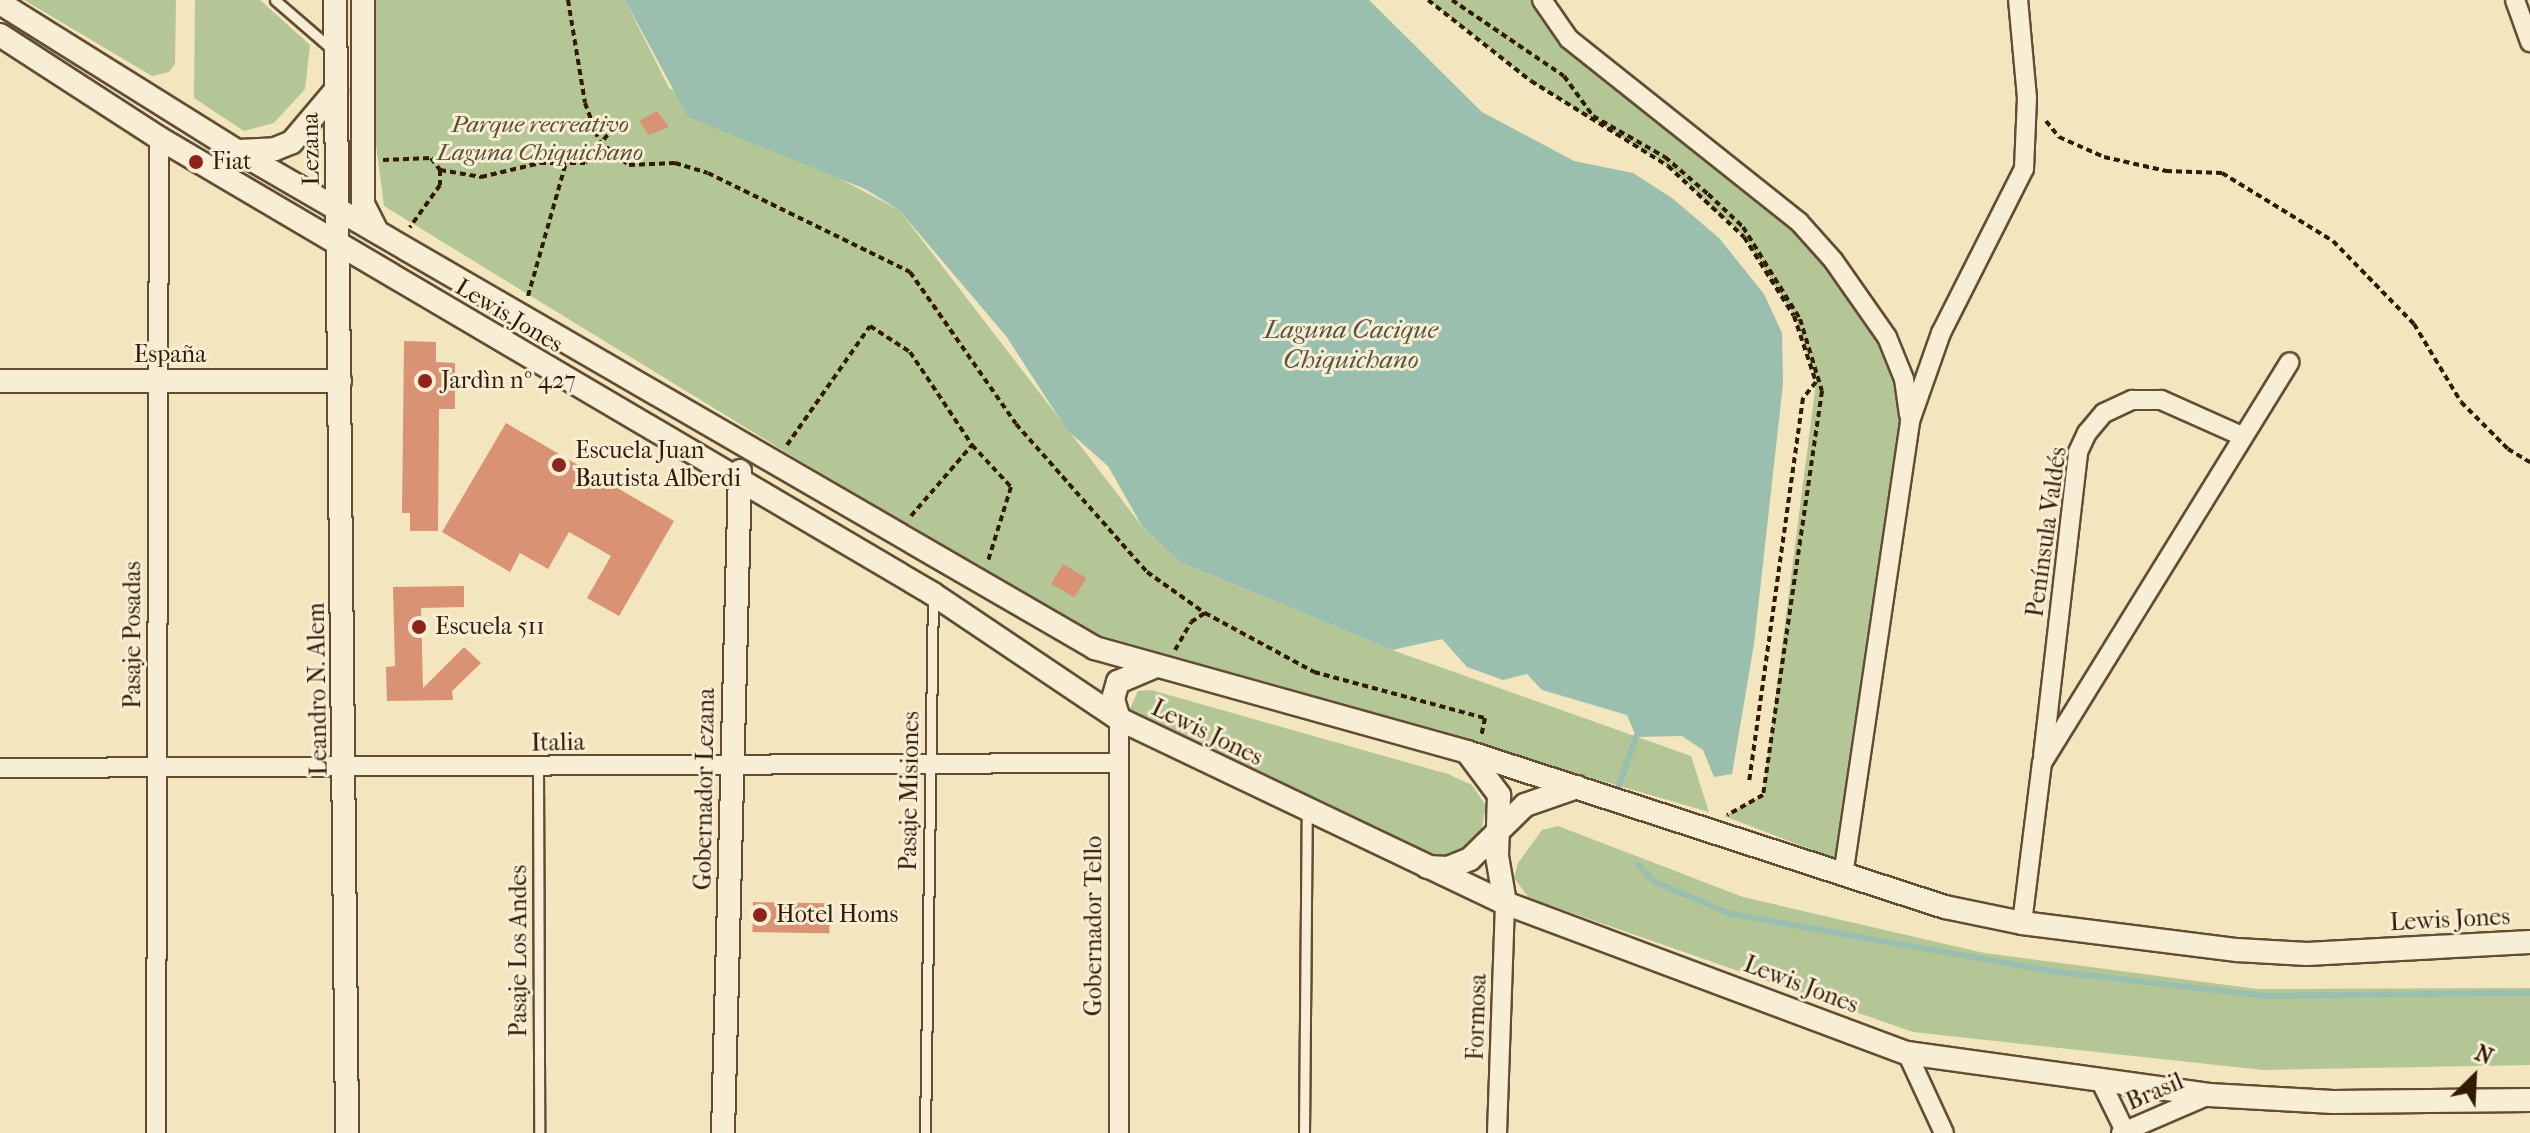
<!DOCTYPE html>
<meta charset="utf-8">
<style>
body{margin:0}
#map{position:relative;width:2530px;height:1133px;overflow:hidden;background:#f3e5be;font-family:"IM FELL French Canon",serif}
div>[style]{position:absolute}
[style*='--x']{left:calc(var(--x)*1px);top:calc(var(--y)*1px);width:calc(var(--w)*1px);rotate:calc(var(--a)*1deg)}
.green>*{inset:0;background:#b4c696}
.water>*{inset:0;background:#9bbfaf}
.stream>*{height:6px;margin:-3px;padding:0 3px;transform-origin:3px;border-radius:3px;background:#9bbfaf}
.building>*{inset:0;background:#d99274;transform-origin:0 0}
.path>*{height:4px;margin-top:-2px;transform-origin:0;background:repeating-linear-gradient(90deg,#321a05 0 6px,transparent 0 10px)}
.roads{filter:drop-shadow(2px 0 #624d33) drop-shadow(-2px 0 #624d33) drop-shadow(0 2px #624d33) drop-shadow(0 -2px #624d33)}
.service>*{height:9px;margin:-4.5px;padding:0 4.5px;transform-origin:4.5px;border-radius:4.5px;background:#f7eed5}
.minor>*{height:18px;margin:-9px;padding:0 9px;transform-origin:9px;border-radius:9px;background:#f7eed5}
.tertiary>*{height:22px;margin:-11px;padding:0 11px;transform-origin:11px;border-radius:11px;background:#f7eed5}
.dots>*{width:22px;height:22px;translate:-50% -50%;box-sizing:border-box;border:4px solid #f7eed5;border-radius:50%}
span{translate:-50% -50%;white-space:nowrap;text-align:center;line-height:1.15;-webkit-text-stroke:6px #f7eed5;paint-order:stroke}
.park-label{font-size:24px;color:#594e30;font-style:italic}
.street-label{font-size:24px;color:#321a05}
.poi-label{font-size:24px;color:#321a05}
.left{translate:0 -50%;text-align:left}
.water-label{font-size:26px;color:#575440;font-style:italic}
.north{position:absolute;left:2434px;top:1037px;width:80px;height:80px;-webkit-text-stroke:6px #f7eed5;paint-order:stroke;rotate:24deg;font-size:22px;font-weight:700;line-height:32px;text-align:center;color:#321a05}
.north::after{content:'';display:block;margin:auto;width:28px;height:36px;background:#321a05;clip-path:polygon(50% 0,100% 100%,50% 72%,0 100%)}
</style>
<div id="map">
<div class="green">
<i style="clip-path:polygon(24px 0,176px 0,175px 64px,169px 72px,152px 76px)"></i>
<i style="clip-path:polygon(195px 0,260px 0,310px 45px,305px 89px,274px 123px,244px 131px,194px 98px)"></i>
<i style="clip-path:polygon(375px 0,625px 0,669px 88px,899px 210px,1142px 526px,1180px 562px,1392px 650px,1691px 756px,1709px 812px,1096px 634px,797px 459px,384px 206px,372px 114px)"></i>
<i style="clip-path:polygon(1428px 0,1542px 0,1548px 14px,1757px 188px,1866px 301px,1910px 421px,1852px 865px,1724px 816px,1763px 795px,1816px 382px,1794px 316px,1744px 237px,1668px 166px,1531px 81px)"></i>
<i style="clip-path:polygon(1151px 690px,1448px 774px,1472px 785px,1486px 806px,1481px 832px,1468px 853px,1446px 860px,1419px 859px,1128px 713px,1138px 691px)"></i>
<i style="clip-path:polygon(1558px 826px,1743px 897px,1984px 953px,2257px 989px,2530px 988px,2530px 1065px,2263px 1070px,1913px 1032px,1529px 898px,1514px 878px,1518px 863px,1542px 830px)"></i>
</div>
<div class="water">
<i style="clip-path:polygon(625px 0,1369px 0,1482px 112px,1574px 161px,1633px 173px,1672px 198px,1719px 238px,1764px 294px,1782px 333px,1783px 384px,1754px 644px,1732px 774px,1714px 777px,1703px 750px,1682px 736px,1636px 737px,1627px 715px,1542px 690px,1527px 674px,1503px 680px,1467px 667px,1442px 639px,1392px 650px,1180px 562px,1142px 526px,1108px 466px,1067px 430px,1006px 336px,899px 210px,865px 189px,688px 117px)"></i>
</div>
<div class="stream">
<i style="--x:1618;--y:788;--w:54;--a:-70.6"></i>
<i style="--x:1638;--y:865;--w:24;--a:45"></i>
<i style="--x:1655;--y:882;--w:82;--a:22.8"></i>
<i style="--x:1731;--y:914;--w:324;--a:10.1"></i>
<i style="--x:2050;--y:971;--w:217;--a:6.6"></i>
<i style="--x:2266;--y:996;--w:264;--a:-0.7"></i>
</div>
<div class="building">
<i style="clip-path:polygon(657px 111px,669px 127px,649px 135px,639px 121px)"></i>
<i style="clip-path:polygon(404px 341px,436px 342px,436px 362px,455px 363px,455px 409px,439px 409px,438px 531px,410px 531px,410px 513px,402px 513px)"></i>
<i style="clip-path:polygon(506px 423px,674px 521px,619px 616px,587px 598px,611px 556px,569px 532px,548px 569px,520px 553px,510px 572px,442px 532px)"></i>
<i style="left:1063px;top:564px;width:27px;height:23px;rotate:31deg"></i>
<i style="clip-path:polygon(464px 586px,464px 607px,421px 608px,423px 688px,464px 647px,481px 663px,452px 691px,453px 700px,387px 701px,386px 667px,395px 666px,393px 587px)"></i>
<i style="left:753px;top:902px;width:77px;height:30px;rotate:1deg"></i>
</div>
<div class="path">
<i style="--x:568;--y:0;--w:104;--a:80.6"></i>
<i style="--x:585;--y:103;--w:40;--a:69.8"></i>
<i style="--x:599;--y:141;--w:38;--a:39"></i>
<i style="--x:629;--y:165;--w:46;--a:-2.5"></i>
<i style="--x:675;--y:163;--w:34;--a:17"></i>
<i style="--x:708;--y:173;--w:225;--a:26.1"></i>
<i style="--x:910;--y:272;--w:185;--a:55.1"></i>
<i style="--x:1016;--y:424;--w:198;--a:48.5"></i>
<i style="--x:1147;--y:572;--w:71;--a:35.3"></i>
<i style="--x:1205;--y:613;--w:124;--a:28.4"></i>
<i style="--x:1314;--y:672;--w:177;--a:15.1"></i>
<i style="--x:1485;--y:718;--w:19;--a:102"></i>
<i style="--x:1428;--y:0;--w:131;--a:38.2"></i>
<i style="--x:1531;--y:81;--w:161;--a:31.8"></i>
<i style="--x:1668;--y:166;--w:104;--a:43.1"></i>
<i style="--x:1744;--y:237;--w:93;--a:57.7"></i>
<i style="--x:1794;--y:316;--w:70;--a:71.6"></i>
<i style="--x:1816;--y:382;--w:21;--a:129"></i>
<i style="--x:1803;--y:398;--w:387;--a:98"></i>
<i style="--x:1452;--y:0;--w:135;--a:34.2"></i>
<i style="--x:1564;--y:76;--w:49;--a:54.1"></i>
<i style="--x:1593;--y:116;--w:83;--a:29.7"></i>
<i style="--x:1665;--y:157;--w:57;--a:40.7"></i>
<i style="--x:1708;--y:194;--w:48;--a:43.3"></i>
<i style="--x:1743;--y:227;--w:108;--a:58.2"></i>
<i style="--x:1800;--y:319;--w:75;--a:73"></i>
<i style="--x:1822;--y:391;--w:408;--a:98.3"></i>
<i style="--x:1763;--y:795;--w:41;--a:150.9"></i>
<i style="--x:2046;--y:121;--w:21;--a:51"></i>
<i style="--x:2059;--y:137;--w:49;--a:24"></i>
<i style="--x:2104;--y:157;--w:64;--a:12.7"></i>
<i style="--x:2166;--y:171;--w:56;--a:2"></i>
<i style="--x:2222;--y:173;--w:130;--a:31.5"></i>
<i style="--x:2333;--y:241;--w:116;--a:45.7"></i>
<i style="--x:2414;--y:324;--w:91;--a:58.9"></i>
<i style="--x:2461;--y:402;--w:66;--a:45"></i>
<i style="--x:2508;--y:449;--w:26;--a:31"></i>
<i style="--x:383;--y:160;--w:48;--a:-2.4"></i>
<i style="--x:431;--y:158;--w:15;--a:53"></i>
<i style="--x:440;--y:170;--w:15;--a:90"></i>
<i style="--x:440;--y:185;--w:52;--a:125.5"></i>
<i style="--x:440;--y:170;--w:42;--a:9.7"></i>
<i style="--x:481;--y:177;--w:61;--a:-13.3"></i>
<i style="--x:540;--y:163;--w:45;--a:0"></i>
<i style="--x:585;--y:163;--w:58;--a:-51.3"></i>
<i style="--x:528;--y:296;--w:138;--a:-74.1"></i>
<i style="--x:787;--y:445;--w:145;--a:-55.1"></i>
<i style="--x:870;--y:326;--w:48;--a:33"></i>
<i style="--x:910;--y:352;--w:112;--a:56.3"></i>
<i style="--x:972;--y:445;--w:57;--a:47.1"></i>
<i style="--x:1011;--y:487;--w:77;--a:107.3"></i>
<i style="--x:911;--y:516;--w:94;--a:-49.3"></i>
<i style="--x:1175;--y:650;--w:32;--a:-60"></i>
<i style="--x:1191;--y:622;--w:17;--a:-33"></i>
</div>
<div class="roads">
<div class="service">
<i style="--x:275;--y:0;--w:77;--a:40.8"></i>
<i style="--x:538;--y:768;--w:365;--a:89.8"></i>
<i style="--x:925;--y:1133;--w:537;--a:-89.15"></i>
<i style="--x:1304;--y:1133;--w:322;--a:-89.5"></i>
</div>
<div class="minor">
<i style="--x:1542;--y:0;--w:47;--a:55.3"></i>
<i style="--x:1569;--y:39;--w:294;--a:38.5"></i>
<i style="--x:1799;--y:222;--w:51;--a:48.2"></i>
<i style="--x:1833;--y:260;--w:94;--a:55"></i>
<i style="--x:1887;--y:337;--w:45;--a:68"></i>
<i style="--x:1904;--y:379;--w:36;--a:82"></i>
<i style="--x:2515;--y:0;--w:45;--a:70.3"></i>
<i style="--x:1119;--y:719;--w:414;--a:90"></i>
<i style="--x:2043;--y:756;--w:306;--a:-83.4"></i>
<i style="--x:2078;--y:452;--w:21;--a:-65"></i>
<i style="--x:2087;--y:433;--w:26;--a:-50"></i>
<i style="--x:2104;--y:413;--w:31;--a:-25"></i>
<i style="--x:2132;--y:400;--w:29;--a:0"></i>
<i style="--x:2161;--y:400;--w:89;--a:24"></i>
<i style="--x:0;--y:768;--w:1118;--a:-0.26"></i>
<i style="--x:1843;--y:876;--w:460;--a:-81.6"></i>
<i style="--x:1910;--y:421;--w:93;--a:-70.6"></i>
<i style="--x:1941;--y:333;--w:184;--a:-63.2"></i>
<i style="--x:2024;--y:169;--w:71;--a:-87.6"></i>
<i style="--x:2027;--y:98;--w:98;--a:-95.2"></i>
<i style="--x:2022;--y:923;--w:161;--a:-82.9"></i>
<i style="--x:2042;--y:763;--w:471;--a:-58.3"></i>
<i style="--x:1907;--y:1053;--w:88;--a:65.2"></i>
<i style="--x:2101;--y:1082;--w:57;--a:63.9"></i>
<i style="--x:156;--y:1133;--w:995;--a:-89.83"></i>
<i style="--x:1497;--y:1133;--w:230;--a:-88"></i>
<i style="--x:2121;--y:1133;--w:96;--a:-23.4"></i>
</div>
<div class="tertiary">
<i style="--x:335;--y:0;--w:1133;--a:89.39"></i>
<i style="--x:363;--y:0;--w:204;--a:90"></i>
<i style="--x:363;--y:204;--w:28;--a:63"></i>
<i style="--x:0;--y:3;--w:279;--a:32"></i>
<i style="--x:237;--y:151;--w:992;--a:30.08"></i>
<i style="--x:1095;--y:648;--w:386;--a:15.6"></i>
<i style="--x:1467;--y:752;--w:503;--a:17.97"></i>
<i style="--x:1945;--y:907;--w:79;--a:11.7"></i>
<i style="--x:2022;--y:923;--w:217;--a:7.2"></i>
<i style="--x:2237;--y:950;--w:70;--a:3.3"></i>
<i style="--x:2307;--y:954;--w:223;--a:-3.1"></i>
<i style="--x:0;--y:35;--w:189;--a:32.9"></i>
<i style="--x:159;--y:138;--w:898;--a:30.5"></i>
<i style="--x:933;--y:594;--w:224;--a:33.9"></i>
<i style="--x:1119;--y:719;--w:428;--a:25.5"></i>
<i style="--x:1505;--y:903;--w:429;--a:20.5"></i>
<i style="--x:1907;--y:1053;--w:305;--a:7.9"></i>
<i style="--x:2209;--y:1095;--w:124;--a:3.2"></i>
<i style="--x:2333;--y:1102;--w:197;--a:-0.6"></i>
<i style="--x:239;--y:151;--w:36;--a:-3"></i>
<i style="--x:275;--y:149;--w:18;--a:-22"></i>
<i style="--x:292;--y:142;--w:68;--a:-49.8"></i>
<i style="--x:0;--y:381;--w:340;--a:0"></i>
<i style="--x:1119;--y:719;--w:21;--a:-107"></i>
<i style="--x:1113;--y:699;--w:18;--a:-74"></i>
<i style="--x:1118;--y:682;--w:39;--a:-23"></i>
<i style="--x:1467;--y:752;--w:54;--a:53.3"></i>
<i style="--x:1499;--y:795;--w:61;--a:91.9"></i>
<i style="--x:1497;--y:856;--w:48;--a:80.3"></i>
<i style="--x:1427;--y:867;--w:21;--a:3"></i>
<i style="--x:1448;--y:868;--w:24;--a:-22"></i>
<i style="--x:1470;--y:859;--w:77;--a:-44.5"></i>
<i style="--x:1525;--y:805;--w:55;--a:-19.1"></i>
<i style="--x:723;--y:1133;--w:662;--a:-88.53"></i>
</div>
</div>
<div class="dots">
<i style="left:196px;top:162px;background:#8f2418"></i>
<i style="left:425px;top:381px;background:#8f2418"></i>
<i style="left:559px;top:465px;background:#8f2418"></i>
<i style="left:419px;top:627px;background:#8f2418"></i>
<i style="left:760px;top:915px;background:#8f2418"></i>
</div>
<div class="park-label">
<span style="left:540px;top:139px">Parque recreativo<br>Laguna Chiquichano</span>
</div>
<div class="street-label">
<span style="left:311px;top:149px;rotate:-91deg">Lezana</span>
<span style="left:509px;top:316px;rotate:31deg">Lewis Jones</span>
<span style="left:170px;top:355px">España</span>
<span style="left:2047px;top:532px;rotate:-82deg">Península Valdés</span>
<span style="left:133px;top:635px;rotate:-90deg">Pasaje Posadas</span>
<span style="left:318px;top:689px;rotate:-91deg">Leandro N. Alem</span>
<span style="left:1207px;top:733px;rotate:26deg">Lewis Jones</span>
<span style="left:558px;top:743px;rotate:-1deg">Italia</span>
<span style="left:705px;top:789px;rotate:-89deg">Gobernador Lezana</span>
<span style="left:910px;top:791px;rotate:-89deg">Pasaje Misiones</span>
<span style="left:2450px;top:920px;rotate:-3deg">Lewis Jones</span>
<span style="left:1094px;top:926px;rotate:-90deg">Gobernador Tello</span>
<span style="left:519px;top:951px;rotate:-90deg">Pasaje Los Andes</span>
<span style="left:1801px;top:985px;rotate:21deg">Lewis Jones</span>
<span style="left:1477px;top:1017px;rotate:-88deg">Formosa</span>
<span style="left:2155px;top:1092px;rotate:-23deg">Brasil</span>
</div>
<div class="poi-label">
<span class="left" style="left:212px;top:162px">Fiat</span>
<span class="left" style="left:441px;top:381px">Jardìn nº 427</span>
<span class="left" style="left:575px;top:465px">Escuela Juan<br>Bautista Alberdi</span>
<span class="left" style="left:435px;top:627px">Escuela 511</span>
<span class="left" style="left:776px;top:915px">Hotel Homs</span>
</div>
<div class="water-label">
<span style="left:1351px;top:345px">Laguna Cacique<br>Chiquichano</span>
</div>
<div class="north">N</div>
</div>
